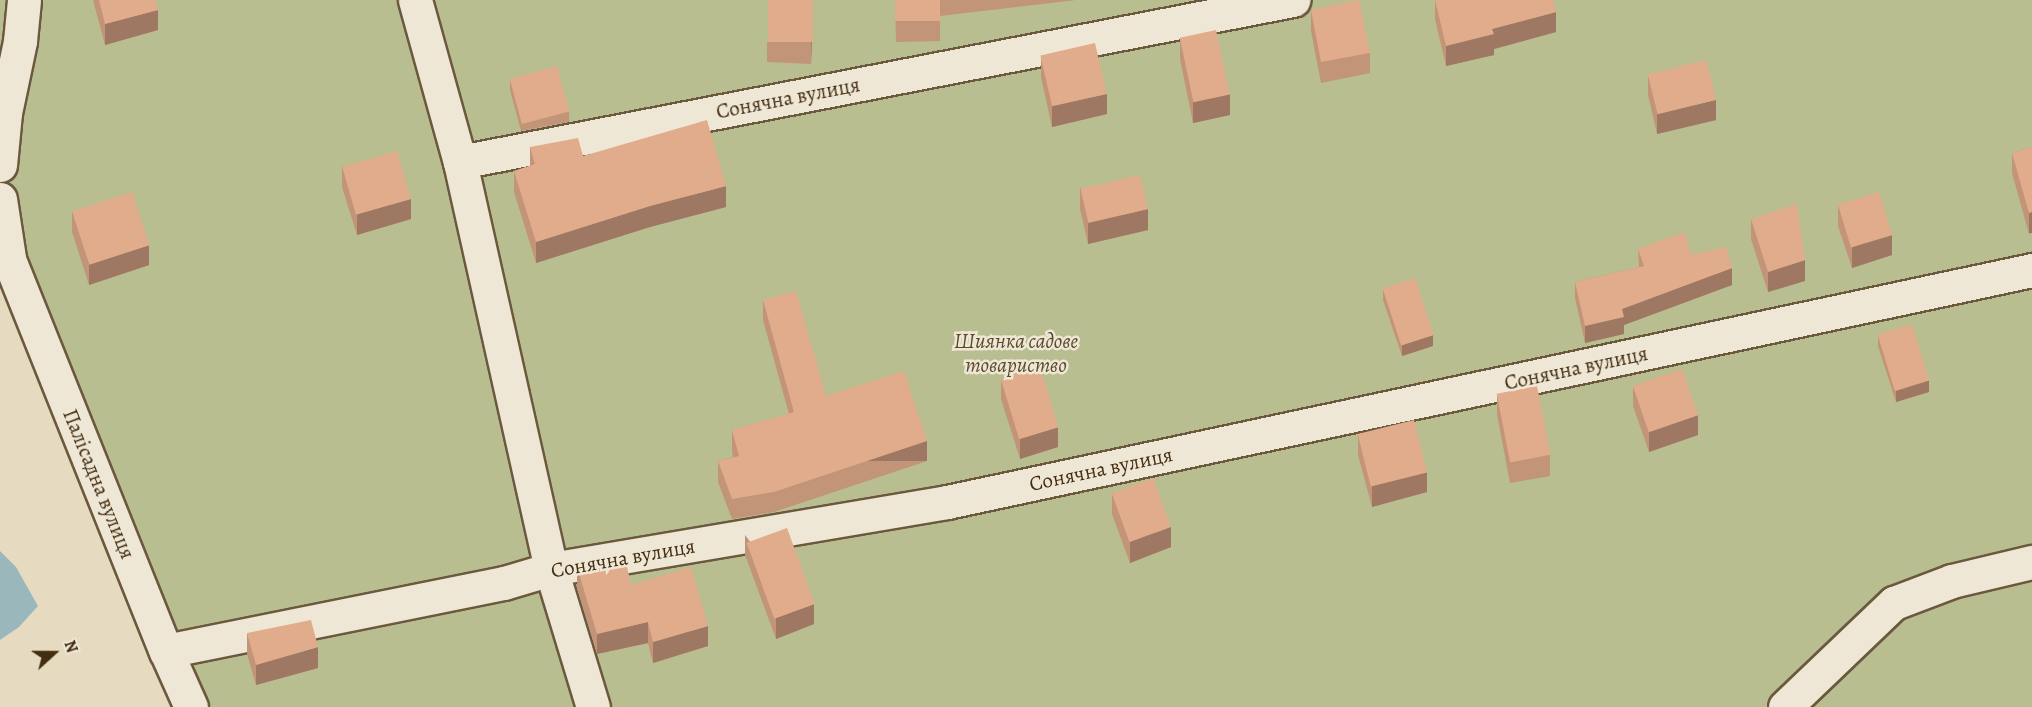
<!DOCTYPE html>
<meta charset="utf-8">
<style>
body{margin:0}
#map{position:relative;width:2032px;height:707px;overflow:hidden;background:#e6dac0;font-family:Alegreya,serif}
div>[style]{position:absolute}
[style*='--x']{left:calc(var(--x)*1px);top:calc(var(--y)*1px);width:calc(var(--w)*1px);rotate:calc(var(--a)*1deg)}
.green>*{inset:0;background:#b8be90}
.water>*{inset:0;background:#9ab8bc}
.roads{filter:drop-shadow(2px 0 #6c583d) drop-shadow(-2px 0 #6c583d) drop-shadow(0 2px #6c583d) drop-shadow(0 -2px #6c583d)}
.minor>*{height:33px;margin:-16.5px;padding:0 16.5px;transform-origin:16.5px;border-radius:16.5px;background:#efe7d6}
.wall>*{inset:0;background:#c29478}
.shaded-wall>*{inset:0;background:#9e7862;transform-origin:0 0}
.building>*{inset:0;background:#e1ac8c;transform-origin:0 0}
span{translate:-50% -50%;white-space:nowrap;text-align:center;line-height:1.15;-webkit-text-stroke:5px #efe7d6;paint-order:stroke}
.street-label{font-size:21px;color:#432d11}
.park-label{font-size:21px;color:#5a4a2a;font-style:italic}
.north{position:absolute;left:24px;top:623px;width:60px;height:60px;-webkit-text-stroke:4px #efe7d6;paint-order:stroke;rotate:69deg;font-size:16px;font-weight:700;line-height:24px;text-align:center;color:#432d11}
.north::after{content:'';display:block;margin:auto;width:21px;height:27px;background:#432d11;clip-path:polygon(50% 0,100% 100%,50% 72%,0 100%)}
</style>
<div id="map">
<div class="green">
<i style="clip-path:polygon(0 0,2032px 0,2032px 707px,201px 707px,0 271px)"></i>
</div>
<div class="water">
<i style="clip-path:polygon(0 551px,16px 567px,38px 606px,19px 627px,0 640px)"></i>
</div>
<div class="roads">
<div class="minor">
<i style="--x:415;--y:0;--w:168;--a:74.5"></i>
<i style="--x:460;--y:162;--w:417;--a:77.4"></i>
<i style="--x:551;--y:569;--w:144;--a:73.1"></i>
<i style="--x:460;--y:162;--w:849;--a:-11.01"></i>
<i style="--x:0;--y:165;--w:52;--a:-84.5"></i>
<i style="--x:5;--y:113;--w:74;--a:-78.2"></i>
<i style="--x:20;--y:41;--w:41;--a:-84.4"></i>
<i style="--x:0;--y:199;--w:60;--a:81.3"></i>
<i style="--x:0;--y:237;--w:446;--a:68.2"></i>
<i style="--x:166;--y:651;--w:61;--a:65.9"></i>
<i style="--x:166;--y:651;--w:345;--a:-11.4"></i>
<i style="--x:504;--y:583;--w:49;--a:-16.6"></i>
<i style="--x:551;--y:569;--w:402;--a:-9.6"></i>
<i style="--x:947;--y:502;--w:1110;--a:-12.07"></i>
<i style="--x:1785;--y:707;--w:151;--a:-43.7"></i>
<i style="--x:1894;--y:603;--w:62;--a:-20.8"></i>
<i style="--x:1952;--y:581;--w:82;--a:-13.4"></i>
</div>
</div>
<div class="wall">
<i style="clip-path:polygon(93px 0,155px 0,158px 30px,105px 45px)"></i>
<i style="clip-path:polygon(895px 0,1076px 0,940px 16px,940px 41px,896px 42px)"></i>
<i style="clip-path:polygon(1435px 0,1556px 32px,1494px 49px,1494px 55px,1446px 66px,1435px 19px)"></i>
<i style="clip-path:polygon(1311px 10px,1370px 53px,1370px 73px,1321px 83px,1311px 31px)"></i>
<i style="clip-path:polygon(813px 12px,811px 64px,767px 62px,767px 42px)"></i>
<i style="clip-path:polygon(1180px 38px,1230px 115px,1193px 123px,1180px 59px)"></i>
<i style="clip-path:polygon(1041px 57px,1107px 114px,1052px 127px,1041px 77px)"></i>
<i style="clip-path:polygon(1648px 75px,1716px 120px,1657px 134px,1648px 95px)"></i>
<i style="clip-path:polygon(510px 78px,569px 111px,569px 122px,521px 131px,510px 90px)"></i>
<i style="clip-path:polygon(530px 147px,583px 156px,726px 207px,650px 227px,536px 263px,514px 192px,514px 171px,530px 166px)"></i>
<i style="clip-path:polygon(2032px 147px,2032px 233px,2029px 234px,2012px 173px,2012px 153px)"></i>
<i style="clip-path:polygon(342px 166px,411px 219px,357px 235px,342px 187px)"></i>
<i style="clip-path:polygon(1080px 188px,1148px 230px,1088px 244px,1080px 209px)"></i>
<i style="clip-path:polygon(1838px 205px,1892px 255px,1852px 268px,1838px 226px)"></i>
<i style="clip-path:polygon(72px 211px,149px 265px,89px 285px,72px 232px)"></i>
<i style="clip-path:polygon(1751px 219px,1805px 281px,1768px 292px,1751px 239px)"></i>
<i style="clip-path:polygon(1638px 249px,1692px 255px,1732px 285px,1624px 325px,1624px 334px,1585px 343px,1575px 298px,1575px 282px,1639px 267px)"></i>
<i style="clip-path:polygon(1383px 288px,1433px 346px,1402px 356px,1383px 300px)"></i>
<i style="clip-path:polygon(763px 300px,826px 396px,927px 461px,774px 512px,732px 519px,718px 482px,718px 461px,733px 457px,732px 451px,732px 430px,789px 414px,763px 320px)"></i>
<i style="clip-path:polygon(1878px 335px,1929px 392px,1896px 402px,1878px 346px)"></i>
<i style="clip-path:polygon(1001px 378px,1058px 447px,1020px 459px,1001px 399px)"></i>
<i style="clip-path:polygon(1633px 386px,1698px 435px,1649px 452px,1633px 406px)"></i>
<i style="clip-path:polygon(1497px 394px,1550px 455px,1550px 476px,1510px 483px,1497px 414px)"></i>
<i style="clip-path:polygon(1358px 434px,1427px 492px,1372px 507px,1358px 455px)"></i>
<i style="clip-path:polygon(1112px 494px,1171px 547px,1130px 563px,1112px 514px)"></i>
<i style="clip-path:polygon(745px 535px,814px 624px,776px 639px,745px 555px)"></i>
<i style="clip-path:polygon(577px 567px,631px 585px,708px 646px,653px 663px,648px 643px,597px 654px,577px 588px)"></i>
<i style="clip-path:polygon(247px 633px,318px 668px,256px 685px,247px 654px)"></i>
</div>
<div class="shaded-wall">
<i style="clip-path:polygon(813px 0,813px 12px,811px 64px,811px 43px)"></i>
<i style="clip-path:polygon(158px 10px,158px 30px,105px 45px,105px 24px)"></i>
<i style="clip-path:polygon(1556px 12px,1556px 32px,1494px 49px,1494px 55px,1446px 66px,1446px 46px,1492px 29px)"></i>
<i style="clip-path:polygon(1107px 94px,1107px 114px,1052px 127px,1052px 106px)"></i>
<i style="clip-path:polygon(1230px 94px,1230px 115px,1193px 123px,1193px 102px)"></i>
<i style="clip-path:polygon(1716px 100px,1716px 120px,1657px 134px,1657px 114px)"></i>
<i style="clip-path:polygon(726px 186px,726px 207px,650px 227px,536px 263px,536px 242px,650px 206px)"></i>
<i style="clip-path:polygon(411px 199px,411px 219px,357px 235px,357px 214px)"></i>
<i style="clip-path:polygon(1148px 209px,1148px 230px,1088px 244px,1088px 223px)"></i>
<i style="left:2032px;top:212px;width:21px;height:3px;rotate:90deg"></i>
<i style="clip-path:polygon(1892px 235px,1892px 255px,1852px 268px,1852px 247px)"></i>
<i style="clip-path:polygon(149px 245px,149px 265px,89px 285px,89px 264px)"></i>
<i style="clip-path:polygon(1805px 260px,1805px 281px,1768px 292px,1768px 272px)"></i>
<i style="clip-path:polygon(1732px 268px,1732px 285px,1624px 325px,1624px 334px,1585px 343px,1585px 326px,1622px 309px)"></i>
<i style="clip-path:polygon(1433px 335px,1433px 346px,1402px 356px,1402px 345px)"></i>
<i style="clip-path:polygon(1929px 380px,1929px 392px,1896px 402px,1896px 391px)"></i>
<i style="clip-path:polygon(1698px 415px,1698px 435px,1649px 452px,1649px 432px)"></i>
<i style="clip-path:polygon(1058px 427px,1058px 447px,1020px 459px,1020px 438px)"></i>
<i style="left:927px;top:441px;width:20px;height:161px;rotate:90deg"></i>
<i style="clip-path:polygon(1427px 472px,1427px 492px,1372px 507px,1372px 486px)"></i>
<i style="clip-path:polygon(1171px 527px,1171px 547px,1130px 563px,1130px 542px)"></i>
<i style="clip-path:polygon(814px 604px,814px 624px,776px 639px,776px 618px)"></i>
<i style="clip-path:polygon(648px 622px,648px 643px,597px 654px,597px 634px)"></i>
<i style="clip-path:polygon(708px 626px,708px 646px,653px 663px,653px 642px)"></i>
<i style="clip-path:polygon(318px 647px,318px 668px,256px 685px,256px 665px)"></i>
</div>
<div class="building">
<i style="clip-path:polygon(99px 0,155px 0,158px 10px,105px 24px)"></i>
<i style="left:768px;top:0;width:45px;height:42px"></i>
<i style="left:895px;top:0;width:45px;height:21px"></i>
<i style="clip-path:polygon(1358px 0,1359px 0,1370px 53px,1321px 62px,1311px 10px)"></i>
<i style="clip-path:polygon(1435px 0,1553px 0,1556px 12px,1492px 29px,1494px 34px,1446px 46px)"></i>
<i style="left:1216px;top:30px;width:66px;height:37px;rotate:78deg"></i>
<i style="left:1095px;top:43px;width:52px;height:56px;rotate:77deg"></i>
<i style="left:1706px;top:60px;width:41px;height:60px;rotate:76deg"></i>
<i style="left:557px;top:66px;width:47px;height:49px;rotate:75deg"></i>
<i style="clip-path:polygon(707px 120px,726px 186px,650px 206px,536px 242px,514px 171px,535px 164px,530px 147px,578px 138px,583px 156px)"></i>
<i style="clip-path:polygon(2032px 147px,2032px 212px,2029px 213px,2012px 153px)"></i>
<i style="left:397px;top:151px;width:50px;height:57px;rotate:74deg"></i>
<i style="left:1140px;top:175px;width:35px;height:61px;rotate:77deg"></i>
<i style="left:132px;top:192px;width:56px;height:63px;rotate:72deg"></i>
<i style="left:1879px;top:192px;width:45px;height:43px;rotate:73deg"></i>
<i style="clip-path:polygon(1797px 204px,1805px 260px,1768px 272px,1751px 219px)"></i>
<i style="clip-path:polygon(1684px 232px,1692px 255px,1726px 247px,1732px 268px,1622px 309px,1624px 317px,1585px 326px,1575px 282px,1644px 266px,1638px 249px)"></i>
<i style="left:1415px;top:278px;width:60px;height:34px;rotate:72deg"></i>
<i style="clip-path:polygon(796px 291px,826px 396px,904px 371px,927px 441px,774px 492px,732px 499px,718px 461px,739px 456px,732px 430px,794px 412px,763px 300px)"></i>
<i style="left:1912px;top:324px;width:59px;height:36px;rotate:73deg"></i>
<i style="left:1040px;top:367px;width:63px;height:41px;rotate:73deg"></i>
<i style="left:1682px;top:369px;width:49px;height:52px;rotate:71deg"></i>
<i style="left:1537px;top:386px;width:70px;height:41px;rotate:79deg"></i>
<i style="left:1414px;top:420px;width:54px;height:58px;rotate:76deg"></i>
<i style="left:1153px;top:478px;width:52px;height:44px;rotate:70deg"></i>
<i style="left:787px;top:528px;width:81px;height:43px;rotate:70deg"></i>
<i style="clip-path:polygon(625px 557px,631px 585px,691px 567px,708px 626px,653px 642px,648px 622px,597px 634px,577px 567px)"></i>
<i style="clip-path:polygon(311px 620px,318px 647px,256px 665px,247px 633px)"></i>
</div>
<div class="street-label">
<span style="left:788px;top:98px;rotate:-11deg">Сонячна вулиця</span>
<span style="left:1576px;top:368px;rotate:-12deg">Сонячна вулиця</span>
<span style="left:1101px;top:469px;rotate:-12deg">Сонячна вулиця</span>
<span style="left:99px;top:484px;rotate:68deg">Палісадна вулиця</span>
<span style="left:623px;top:558px;rotate:-10deg">Сонячна вулиця</span>
</div>
<div class="park-label">
<span style="left:1016px;top:353px">Шиянка садове<br>товариство</span>
</div>
<div class="north">N</div>
</div>
